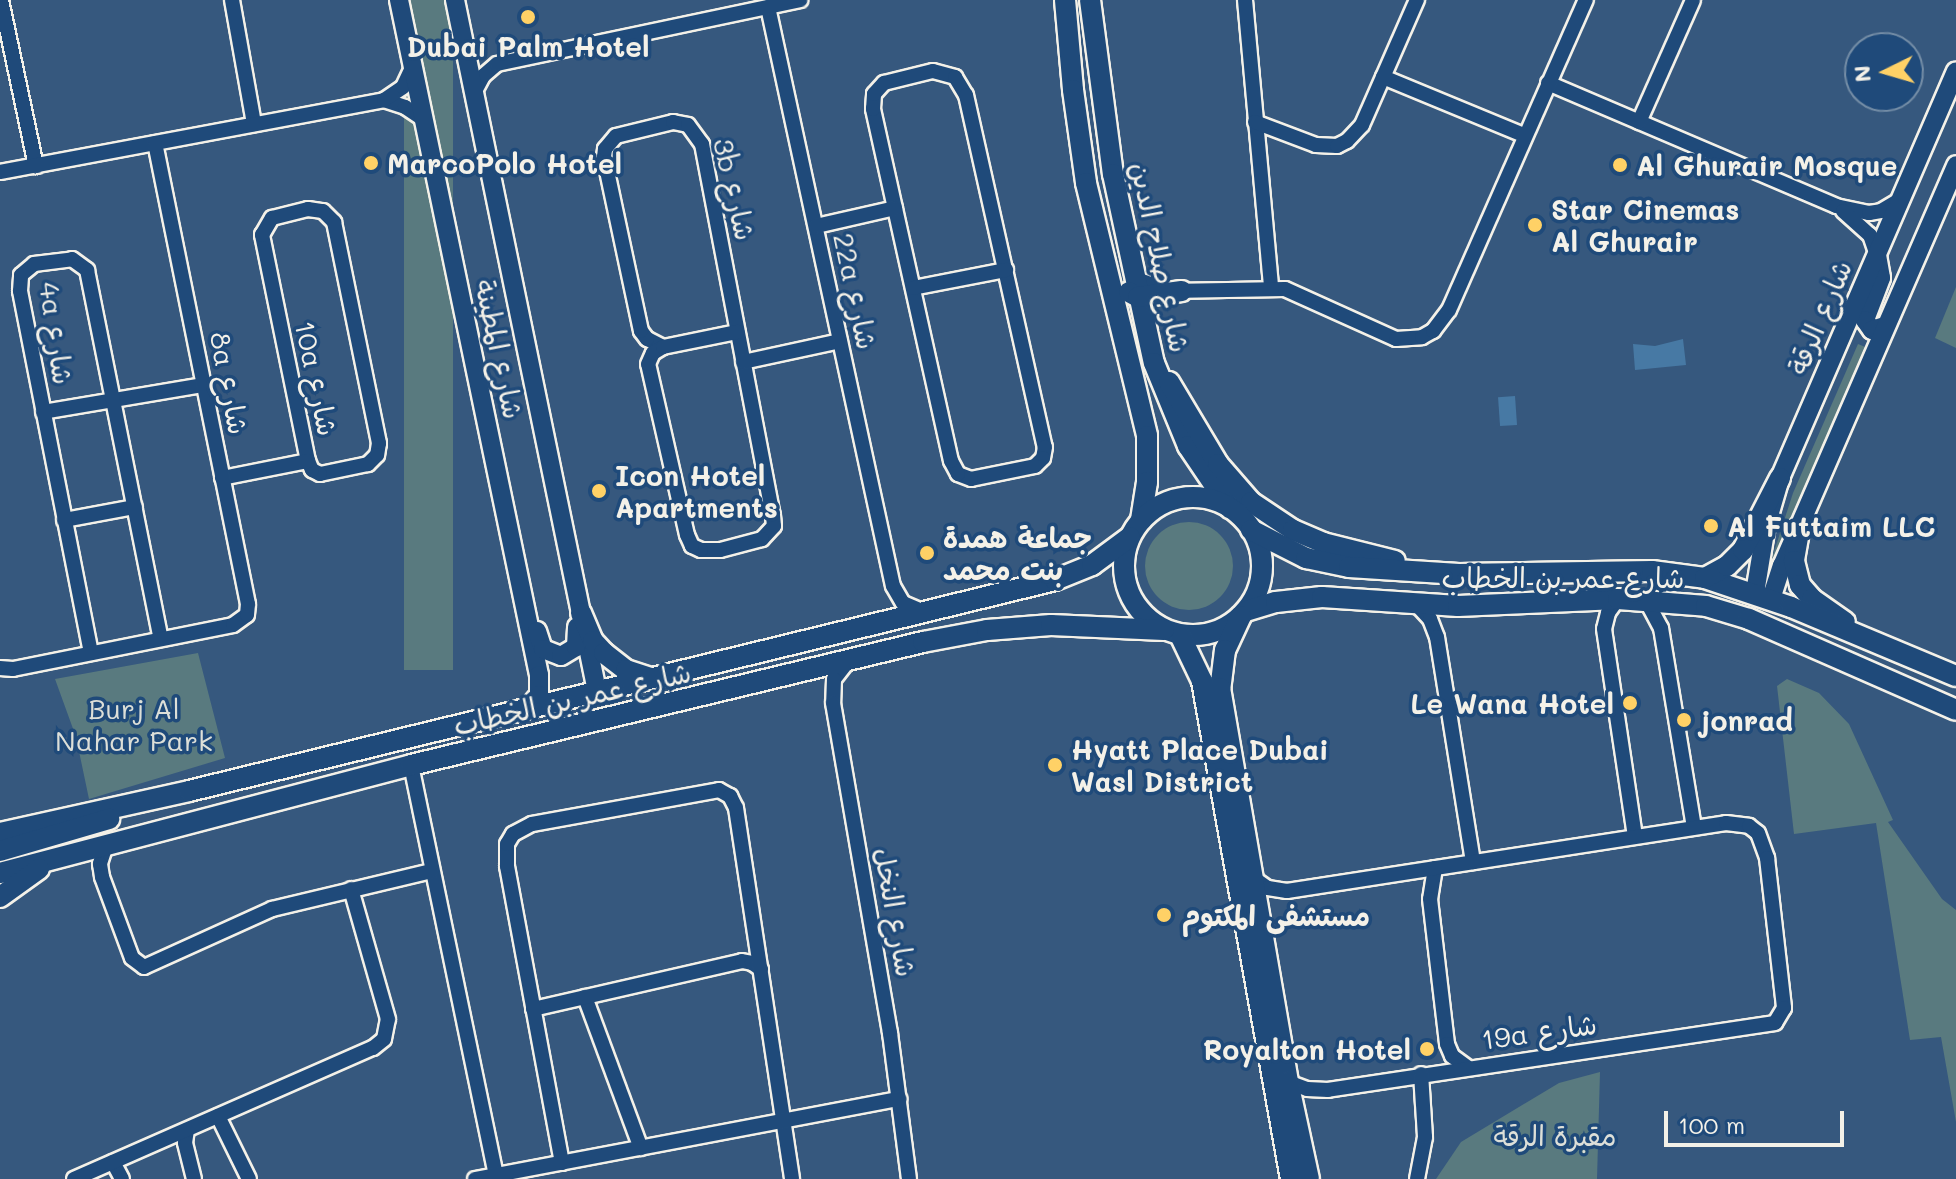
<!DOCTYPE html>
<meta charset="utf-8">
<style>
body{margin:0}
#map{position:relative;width:1956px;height:1179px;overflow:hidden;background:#36587e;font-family:Mali,"Playpen Sans Arabic",sans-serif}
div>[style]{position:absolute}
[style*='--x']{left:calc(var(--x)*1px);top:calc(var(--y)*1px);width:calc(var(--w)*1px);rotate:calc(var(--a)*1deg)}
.green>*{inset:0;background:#597a7f;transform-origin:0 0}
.round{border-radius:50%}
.water>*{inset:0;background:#4779a4;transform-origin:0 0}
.roads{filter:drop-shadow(2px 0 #f4f1e8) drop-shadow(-2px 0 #f4f1e8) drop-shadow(0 2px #f4f1e8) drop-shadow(0 -2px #f4f1e8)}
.minor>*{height:14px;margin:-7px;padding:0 7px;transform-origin:7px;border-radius:7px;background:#1f4a7a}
.tertiary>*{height:18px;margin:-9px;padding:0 9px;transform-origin:9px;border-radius:9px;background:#1f4a7a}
.secondary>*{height:20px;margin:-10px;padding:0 10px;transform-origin:10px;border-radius:10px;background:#1f4a7a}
.secondary>.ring{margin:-10px;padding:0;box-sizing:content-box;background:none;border:20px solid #1f4a7a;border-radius:50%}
.dots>*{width:22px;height:22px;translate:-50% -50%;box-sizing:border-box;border:4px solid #1f4a7a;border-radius:50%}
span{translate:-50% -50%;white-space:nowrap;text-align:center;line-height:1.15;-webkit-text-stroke:7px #1f4a7a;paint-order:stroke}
.poi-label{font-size:28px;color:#f4f1e8;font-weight:700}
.left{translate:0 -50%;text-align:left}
.right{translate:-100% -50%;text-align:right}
.street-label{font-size:28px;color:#f4f1e8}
.park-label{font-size:28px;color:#dddfd8}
.north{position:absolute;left:1844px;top:32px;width:80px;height:80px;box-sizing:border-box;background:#1f4a7a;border:2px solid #748da6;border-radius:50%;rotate:265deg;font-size:22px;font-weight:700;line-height:32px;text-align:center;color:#f4f1e8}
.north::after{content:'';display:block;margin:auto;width:28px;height:36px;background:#ffd166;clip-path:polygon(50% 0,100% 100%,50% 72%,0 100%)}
.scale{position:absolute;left:1664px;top:1111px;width:180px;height:36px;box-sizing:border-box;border:4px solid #f4f1e8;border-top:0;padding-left:10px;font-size:24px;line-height:28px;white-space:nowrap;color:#f4f1e8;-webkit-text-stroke:6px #1f4a7a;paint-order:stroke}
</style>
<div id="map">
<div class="green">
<i style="left:404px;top:0;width:49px;height:670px"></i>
<i style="clip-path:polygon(1956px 287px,1956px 348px,1935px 338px)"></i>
<i style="clip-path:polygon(1858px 344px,1870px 349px,1778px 563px,1771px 561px,1793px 493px)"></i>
<i class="round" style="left:1145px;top:522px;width:88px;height:88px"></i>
<i style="clip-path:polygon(198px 653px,225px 758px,89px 799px,76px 737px,55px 679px)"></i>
<i style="clip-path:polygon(1787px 679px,1819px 693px,1849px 724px,1893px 820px,1888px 822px,1942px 899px,1956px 910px,1956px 1122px,1941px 1037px,1910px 1040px,1876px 823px,1794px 834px,1777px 686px)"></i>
<i style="clip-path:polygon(1600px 1072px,1597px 1179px,1436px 1179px,1461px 1142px,1559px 1083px)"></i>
</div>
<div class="water">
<i style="clip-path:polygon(1683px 339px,1686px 365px,1635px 370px,1633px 344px,1655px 346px)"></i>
<i style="left:1515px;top:396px;width:29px;height:17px;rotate:86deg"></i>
</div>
<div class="roads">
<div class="minor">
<i style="--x:1;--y:0;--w:170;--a:78.1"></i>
<i style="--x:232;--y:0;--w:126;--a:79.9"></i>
<i style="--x:1245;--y:0;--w:289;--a:84.8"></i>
<i style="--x:768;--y:7;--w:592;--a:77.82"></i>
<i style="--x:893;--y:586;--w:20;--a:60"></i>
<i style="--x:903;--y:603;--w:21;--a:23"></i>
<i style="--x:933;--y:71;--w:23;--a:15"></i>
<i style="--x:955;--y:77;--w:21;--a:59"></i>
<i style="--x:966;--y:95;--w:361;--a:77.4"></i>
<i style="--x:1045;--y:447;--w:11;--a:100"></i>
<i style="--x:1043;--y:458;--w:11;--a:135"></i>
<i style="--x:1035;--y:466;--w:65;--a:168.5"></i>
<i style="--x:971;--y:479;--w:14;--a:-159"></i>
<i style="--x:958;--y:474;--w:15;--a:-118"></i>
<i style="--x:951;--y:461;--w:361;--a:-102.5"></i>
<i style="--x:873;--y:109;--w:15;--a:-86"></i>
<i style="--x:874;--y:94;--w:15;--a:-48"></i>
<i style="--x:884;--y:83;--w:50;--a:-13.8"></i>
<i style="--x:1383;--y:77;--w:152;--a:22.4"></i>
<i style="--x:1548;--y:83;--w:313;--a:23.1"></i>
<i style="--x:1836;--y:206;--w:34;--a:12"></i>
<i style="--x:1869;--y:213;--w:12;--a:-9"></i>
<i style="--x:1881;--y:211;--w:23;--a:-31"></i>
<i style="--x:474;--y:93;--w:19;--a:-62"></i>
<i style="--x:483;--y:76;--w:18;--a:-41"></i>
<i style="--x:497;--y:64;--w:310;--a:-11.9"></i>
<i style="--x:384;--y:100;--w:22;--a:18"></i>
<i style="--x:405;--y:107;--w:22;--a:34"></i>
<i style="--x:1255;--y:122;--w:65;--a:20.7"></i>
<i style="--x:1316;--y:145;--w:21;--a:3"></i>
<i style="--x:1337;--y:146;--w:11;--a:-27"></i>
<i style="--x:1347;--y:141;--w:22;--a:-47"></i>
<i style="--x:1362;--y:125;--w:137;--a:-66.3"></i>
<i style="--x:1639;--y:122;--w:133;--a:-66.1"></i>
<i style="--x:0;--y:172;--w:391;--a:-10.6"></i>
<i style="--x:384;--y:100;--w:23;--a:-34"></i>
<i style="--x:403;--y:87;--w:23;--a:-65"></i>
<i style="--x:308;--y:209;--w:15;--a:8"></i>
<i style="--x:323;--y:211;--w:16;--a:45"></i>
<i style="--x:334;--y:222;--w:226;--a:78.5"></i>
<i style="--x:379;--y:443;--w:12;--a:99"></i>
<i style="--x:377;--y:455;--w:13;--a:135"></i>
<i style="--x:368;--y:464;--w:49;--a:168.2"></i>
<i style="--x:320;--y:474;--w:9;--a:-153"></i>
<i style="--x:312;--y:470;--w:10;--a:-114"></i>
<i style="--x:308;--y:461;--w:231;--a:-101.5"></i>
<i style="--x:262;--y:235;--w:20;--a:-60"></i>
<i style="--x:272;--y:218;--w:37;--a:-14"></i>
<i style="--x:1843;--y:211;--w:36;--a:42"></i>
<i style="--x:1870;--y:235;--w:21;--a:71"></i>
<i style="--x:816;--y:226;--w:81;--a:-12.8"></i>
<i style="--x:1134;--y:278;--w:38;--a:20"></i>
<i style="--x:1170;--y:291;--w:115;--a:-1"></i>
<i style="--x:1285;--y:289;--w:122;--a:24.2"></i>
<i style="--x:1396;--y:339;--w:26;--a:-4"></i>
<i style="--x:1422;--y:337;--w:13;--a:-29"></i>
<i style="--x:1433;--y:331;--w:26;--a:-53"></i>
<i style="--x:1449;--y:310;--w:339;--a:-66.2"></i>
<i style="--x:913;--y:288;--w:95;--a:-11"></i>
<i style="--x:663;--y:347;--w:18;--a:-153"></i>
<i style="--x:647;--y:339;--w:10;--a:-127"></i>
<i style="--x:641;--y:331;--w:178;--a:-102"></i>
<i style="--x:604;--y:157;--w:8;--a:-83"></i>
<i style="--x:605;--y:149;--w:17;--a:-50"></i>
<i style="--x:616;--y:136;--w:59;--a:-13.8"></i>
<i style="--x:673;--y:122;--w:15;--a:11"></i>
<i style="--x:688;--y:125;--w:24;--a:54"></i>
<i style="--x:702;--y:144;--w:378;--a:79.2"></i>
<i style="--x:773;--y:515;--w:11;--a:85"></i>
<i style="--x:774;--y:526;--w:18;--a:133"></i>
<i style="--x:762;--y:539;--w:43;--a:165.3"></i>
<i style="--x:720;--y:550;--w:19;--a:180"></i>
<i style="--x:701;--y:550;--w:10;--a:-156"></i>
<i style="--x:692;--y:546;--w:12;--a:-114"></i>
<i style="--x:687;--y:535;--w:175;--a:-102.8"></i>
<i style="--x:648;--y:364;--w:12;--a:-66"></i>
<i style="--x:653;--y:353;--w:12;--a:-31"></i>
<i style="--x:663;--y:347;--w:76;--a:-11.5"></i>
<i style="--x:743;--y:362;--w:99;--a:-12.2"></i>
<i style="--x:43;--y:412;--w:162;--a:-9.6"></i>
<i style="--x:222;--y:478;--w:88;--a:-11.2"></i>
<i style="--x:64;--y:520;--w:72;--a:-10.4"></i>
<i style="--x:1618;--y:599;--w:17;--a:126"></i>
<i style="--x:1608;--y:613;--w:16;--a:104"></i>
<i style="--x:1604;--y:629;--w:210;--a:81.5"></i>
<i style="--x:1646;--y:600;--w:32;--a:62"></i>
<i style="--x:1661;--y:628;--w:202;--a:80.6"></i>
<i style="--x:1417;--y:605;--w:19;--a:47"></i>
<i style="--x:1430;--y:619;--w:19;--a:69"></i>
<i style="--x:1437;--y:637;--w:228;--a:80.9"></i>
<i style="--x:91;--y:653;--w:369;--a:-101.1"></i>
<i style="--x:20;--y:291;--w:16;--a:-86"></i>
<i style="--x:21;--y:275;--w:17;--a:-40"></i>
<i style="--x:34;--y:264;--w:38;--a:-7"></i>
<i style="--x:72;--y:259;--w:19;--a:36"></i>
<i style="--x:87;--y:270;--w:376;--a:78.7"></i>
<i style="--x:849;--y:660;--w:24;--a:128"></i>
<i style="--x:834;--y:679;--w:24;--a:92"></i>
<i style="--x:833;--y:703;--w:335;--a:80.2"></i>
<i style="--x:890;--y:1033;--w:147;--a:82.6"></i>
<i style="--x:0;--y:668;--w:13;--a:4"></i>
<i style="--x:13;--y:669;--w:224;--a:-11.3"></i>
<i style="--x:233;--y:625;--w:17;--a:-36"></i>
<i style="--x:247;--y:615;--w:11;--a:-85"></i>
<i style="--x:248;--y:604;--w:470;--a:-101.4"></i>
<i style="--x:411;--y:765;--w:419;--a:78.3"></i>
<i style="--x:106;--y:845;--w:20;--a:108"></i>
<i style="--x:100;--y:864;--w:13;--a:81"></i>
<i style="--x:102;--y:877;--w:86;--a:69.7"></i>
<i style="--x:132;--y:958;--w:15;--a:37"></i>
<i style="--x:144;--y:967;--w:141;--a:-24.4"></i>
<i style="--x:272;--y:909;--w:164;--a:-13.4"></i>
<i style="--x:1435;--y:868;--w:31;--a:99"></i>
<i style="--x:1430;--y:899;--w:146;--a:83.3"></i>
<i style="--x:1447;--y:1044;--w:13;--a:67"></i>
<i style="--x:1452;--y:1056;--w:19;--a:36"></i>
<i style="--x:1252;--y:877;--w:19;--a:35"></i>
<i style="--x:1268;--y:888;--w:19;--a:9"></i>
<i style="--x:1287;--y:891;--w:444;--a:-8.8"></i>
<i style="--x:1726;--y:823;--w:23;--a:7"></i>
<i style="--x:1749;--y:826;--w:11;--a:38"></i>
<i style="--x:1758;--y:833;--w:27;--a:70"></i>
<i style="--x:1767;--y:858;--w:151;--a:83.5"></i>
<i style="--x:1784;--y:1008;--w:17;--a:121"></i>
<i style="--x:1775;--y:1023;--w:452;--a:171.5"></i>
<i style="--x:1328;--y:1090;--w:21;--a:-177"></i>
<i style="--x:1307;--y:1089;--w:20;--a:-160"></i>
<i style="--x:585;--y:997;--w:161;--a:69.7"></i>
<i style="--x:533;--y:1009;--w:214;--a:-12.9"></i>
<i style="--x:742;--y:961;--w:10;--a:11"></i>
<i style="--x:752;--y:963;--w:11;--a:34"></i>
<i style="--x:218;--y:1116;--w:70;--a:63.8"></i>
<i style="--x:187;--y:1130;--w:13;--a:99"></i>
<i style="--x:185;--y:1143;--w:37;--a:76"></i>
<i style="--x:113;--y:1162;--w:19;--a:62"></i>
<i style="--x:562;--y:1163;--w:302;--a:-100.5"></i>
<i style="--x:507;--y:866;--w:22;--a:-90"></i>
<i style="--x:507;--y:844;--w:12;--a:-59"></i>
<i style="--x:513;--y:834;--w:21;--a:-28"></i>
<i style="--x:532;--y:824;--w:190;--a:-10.3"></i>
<i style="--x:719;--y:790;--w:13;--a:29"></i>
<i style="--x:730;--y:796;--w:13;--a:63"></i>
<i style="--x:736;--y:808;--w:375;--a:81.4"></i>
<i style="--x:74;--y:1179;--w:326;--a:-23.7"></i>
<i style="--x:373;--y:1048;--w:14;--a:-39"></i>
<i style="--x:384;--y:1039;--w:20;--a:-79"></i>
<i style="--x:388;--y:1019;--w:135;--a:-105.9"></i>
<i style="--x:475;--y:1179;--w:432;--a:-10.7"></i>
<i style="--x:1417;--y:1179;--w:43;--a:-79.2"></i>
<i style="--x:1425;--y:1137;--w:63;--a:-93.6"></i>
</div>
<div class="tertiary">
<i style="--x:399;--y:0;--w:689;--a:78.28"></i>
<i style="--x:539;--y:675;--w:20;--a:90"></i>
<i style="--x:539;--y:695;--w:16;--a:130"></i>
<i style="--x:455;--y:0;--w:705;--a:78.39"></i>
<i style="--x:1877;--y:255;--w:23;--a:80"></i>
<i style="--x:1881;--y:278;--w:45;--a:110.9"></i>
<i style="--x:1865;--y:320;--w:12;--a:55"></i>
<i style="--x:1872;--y:330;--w:13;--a:-18"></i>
<i style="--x:1755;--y:593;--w:68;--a:-80.7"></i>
<i style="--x:1766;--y:526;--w:50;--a:-73.7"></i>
<i style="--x:1780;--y:478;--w:443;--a:-66.6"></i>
<i style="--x:1771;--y:599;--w:35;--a:-72"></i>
<i style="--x:1782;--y:566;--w:437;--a:-66.5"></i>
<i style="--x:537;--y:631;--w:19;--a:72"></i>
<i style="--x:543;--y:649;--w:19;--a:21"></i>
<i style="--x:561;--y:656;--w:17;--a:-31"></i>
<i style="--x:576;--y:647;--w:20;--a:-87"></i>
</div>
<div class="secondary">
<i style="--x:1065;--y:0;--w:90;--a:84.9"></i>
<i style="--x:1073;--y:90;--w:94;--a:82"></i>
<i style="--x:1086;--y:183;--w:260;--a:76.4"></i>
<i style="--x:1147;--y:436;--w:46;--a:90"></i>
<i style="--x:1147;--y:482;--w:39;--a:99"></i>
<i style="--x:1090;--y:0;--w:176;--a:82.5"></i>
<i style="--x:1113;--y:174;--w:193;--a:77.8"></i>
<i style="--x:1154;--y:363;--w:90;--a:67.7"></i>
<i style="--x:1188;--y:446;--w:75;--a:55.9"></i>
<i style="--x:1129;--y:292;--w:10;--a:29"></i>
<i style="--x:1138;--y:297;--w:44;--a:-7.8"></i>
<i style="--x:1169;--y:382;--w:96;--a:59.1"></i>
<i style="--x:1218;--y:464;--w:50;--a:49"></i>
<i style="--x:1251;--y:502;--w:50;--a:33.7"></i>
<i style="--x:1293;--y:530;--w:33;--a:23"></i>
<i style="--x:1323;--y:543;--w:74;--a:14"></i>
<i class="ring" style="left:1124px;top:497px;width:118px;height:118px"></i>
<i style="--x:1800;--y:526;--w:36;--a:100"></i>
<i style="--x:1794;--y:561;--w:25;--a:76"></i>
<i style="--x:1800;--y:585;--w:18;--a:49"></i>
<i style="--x:1812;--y:599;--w:40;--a:34.9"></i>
<i style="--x:1251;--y:530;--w:62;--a:27"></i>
<i style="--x:1306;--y:558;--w:44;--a:11.8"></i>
<i style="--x:1349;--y:567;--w:110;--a:3.6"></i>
<i style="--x:1459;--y:574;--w:193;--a:-0.9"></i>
<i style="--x:1652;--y:571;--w:53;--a:7.5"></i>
<i style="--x:1705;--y:578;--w:91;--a:18.6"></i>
<i style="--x:1791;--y:607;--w:179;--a:22.7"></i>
<i style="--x:1705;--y:578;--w:25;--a:-29"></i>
<i style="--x:1727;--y:566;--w:23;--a:-45"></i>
<i style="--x:1743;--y:550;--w:81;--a:-62.8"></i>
<i style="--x:1246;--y:611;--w:31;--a:-17"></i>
<i style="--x:1276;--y:602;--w:46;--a:-6.2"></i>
<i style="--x:1322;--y:597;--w:136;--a:3.8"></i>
<i style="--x:1458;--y:606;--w:160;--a:-2.5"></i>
<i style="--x:1618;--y:599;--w:88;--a:4.5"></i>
<i style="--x:1706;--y:606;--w:45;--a:16.8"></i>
<i style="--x:1749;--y:619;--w:226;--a:23.7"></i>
<i style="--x:581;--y:613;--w:30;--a:67"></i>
<i style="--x:593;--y:641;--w:16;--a:47"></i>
<i style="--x:604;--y:653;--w:28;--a:38"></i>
<i style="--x:626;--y:670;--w:25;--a:18"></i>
<i style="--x:1241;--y:616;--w:38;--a:115"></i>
<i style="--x:1225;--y:650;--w:38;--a:97"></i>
<i style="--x:1220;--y:688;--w:400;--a:80.2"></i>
<i style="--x:1288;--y:1082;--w:99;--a:77.8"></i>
<i style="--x:1180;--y:635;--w:51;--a:64.4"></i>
<i style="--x:1202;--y:681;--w:506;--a:79.87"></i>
<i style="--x:0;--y:833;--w:194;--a:-12.5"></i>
<i style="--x:189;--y:791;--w:891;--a:-13.69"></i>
<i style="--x:1055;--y:580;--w:40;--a:-22"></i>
<i style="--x:1092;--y:565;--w:47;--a:-36.4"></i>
<i style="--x:0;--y:851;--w:114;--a:-16.4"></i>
<i style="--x:0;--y:873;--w:425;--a:-14.7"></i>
<i style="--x:411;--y:765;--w:527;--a:-13.51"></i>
<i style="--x:923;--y:642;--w:65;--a:-10.6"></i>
<i style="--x:987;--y:630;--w:64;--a:-4.5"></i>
<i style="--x:1051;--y:625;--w:113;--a:2.5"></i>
<i style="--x:0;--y:897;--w:48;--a:-35.7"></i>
</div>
</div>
<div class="dots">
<i style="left:528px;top:17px;background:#ffd166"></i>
<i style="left:371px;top:163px;background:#ffd166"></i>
<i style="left:1620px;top:165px;background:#ffd166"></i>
<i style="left:1535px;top:225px;background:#ffd166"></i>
<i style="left:599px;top:491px;background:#ffd166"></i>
<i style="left:1711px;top:526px;background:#ffd166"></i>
<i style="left:927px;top:553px;background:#ffd166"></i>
<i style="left:1630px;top:703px;background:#ffd166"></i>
<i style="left:1684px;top:720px;background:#ffd166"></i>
<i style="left:1055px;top:765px;background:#ffd166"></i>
<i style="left:1164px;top:915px;background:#ffd166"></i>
<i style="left:1427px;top:1049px;background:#ffd166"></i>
</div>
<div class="poi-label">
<span style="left:528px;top:46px">Dubai Palm Hotel</span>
<span class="left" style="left:387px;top:163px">MarcoPolo Hotel</span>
<span class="left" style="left:1636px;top:165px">Al Ghurair Mosque</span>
<span class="left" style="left:1551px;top:225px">Star Cinemas<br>Al Ghurair</span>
<span class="left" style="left:615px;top:491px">Icon Hotel<br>Apartments</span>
<span class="left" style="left:1727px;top:526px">Al Futtaim LLC</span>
<span class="left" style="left:943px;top:553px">جماعة همدة<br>بنت محمد</span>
<span class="right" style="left:1614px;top:703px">Le Wana Hotel</span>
<span class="left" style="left:1700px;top:720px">jonrad</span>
<span class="left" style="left:1071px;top:765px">Hyatt Place Dubai<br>Wasl District</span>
<span class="left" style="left:1182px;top:915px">مستشفى المكتوم</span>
<span class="right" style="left:1411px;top:1049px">Royalton Hotel</span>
</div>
<div class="street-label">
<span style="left:735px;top:189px;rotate:77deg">3b شارع</span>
<span style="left:1161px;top:257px;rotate:78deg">شارع صلاح الدين</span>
<span style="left:856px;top:291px;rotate:78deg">22a شارع</span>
<span style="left:1819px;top:317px;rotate:-67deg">شارع الرقة</span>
<span style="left:57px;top:333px;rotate:82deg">4a شارع</span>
<span style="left:500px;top:349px;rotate:78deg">شارع المطينة</span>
<span style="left:317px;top:378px;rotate:78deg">10a شارع</span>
<span style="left:230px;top:383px;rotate:79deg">8a شارع</span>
<span style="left:1563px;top:577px">شارع عمر بن الخطاب</span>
<span style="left:572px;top:698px;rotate:-13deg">شارع عمر بن الخطاب</span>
<span style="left:896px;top:912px;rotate:80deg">شارع النخل</span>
<span style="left:1539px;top:1031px;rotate:-8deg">19a شارع</span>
</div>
<div class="park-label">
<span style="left:134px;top:724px">Burj Al<br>Nahar Park</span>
<span style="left:1555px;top:1135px">مقبرة الرقة</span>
</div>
<div class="north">N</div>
<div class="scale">100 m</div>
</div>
